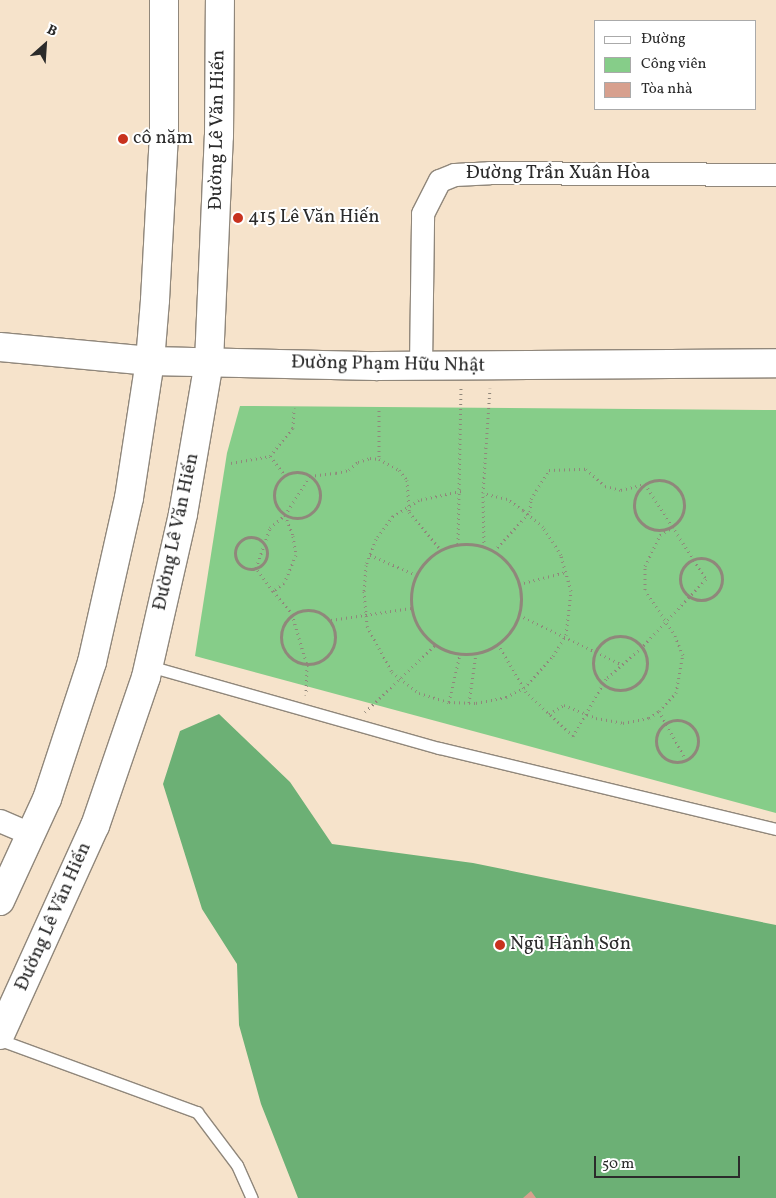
<!DOCTYPE html>
<meta charset="utf-8">
<style>
body{margin:0}
#map{position:relative;width:776px;height:1198px;overflow:hidden;background:#f6e3cb;font-family:Vollkorn,serif}
div>[style]{position:absolute}
[style*='--x']{left:calc(var(--x)*1px);top:calc(var(--y)*1px);width:calc(var(--w)*1px);rotate:calc(var(--a)*1deg)}
.green>*{inset:0;background:#86cd89}
.forest>*{inset:0;background:#6cb075}
.building>*{inset:0;background:#d7a08e}
.path>*{height:3px;margin-top:-1.5px;transform-origin:0;background:repeating-linear-gradient(90deg,#90877b 0 1px,transparent 0 5px)}
.path>.ring{margin:-1.5px;padding:0;box-sizing:content-box;background:none;border:3px solid #90877b;border-radius:50%}
.roads{filter:drop-shadow(1px 0 #90877b) drop-shadow(-1px 0 #90877b) drop-shadow(0 1px #90877b) drop-shadow(0 -1px #90877b)}
.lane>*{height:11px;margin:-5.5px;padding:0 5.5px;transform-origin:5.5px;border-radius:5.5px;background:#fff}
.street>*{height:22px;margin:-11px;padding:0 11px;transform-origin:11px;border-radius:11px;background:#fff}
.secondary>*{height:28px;margin:-14px;padding:0 14px;transform-origin:14px;border-radius:14px;background:#fff}
.dots>*{width:14px;height:14px;translate:-50% -50%;box-sizing:border-box;border:2px solid #fff;border-radius:50%}
span{translate:-50% -50%;white-space:nowrap;text-align:center;line-height:1.15;-webkit-text-stroke:4px #fff;paint-order:stroke}
.street-label{font-size:19px;color:#2b2b2b}
.poi-label{font-size:19px;color:#2b2b2b}
.left{translate:0 -50%;text-align:left}
.legend{position:absolute;left:594px;top:20px;width:162px;height:90px;box-sizing:border-box;background:#fff;border:1px solid #aaa;margin:0;padding:6px 9px;list-style:none;font-size:15px;color:#2b2b2b}
.legend li{display:flex;align-items:center;gap:10px;height:25px}
.legend b{width:25px;border:1px solid #aaa}
.north{position:absolute;left:20px;top:20px;width:50px;height:50px;-webkit-text-stroke:4px #fff;paint-order:stroke;rotate:26deg;font-size:14px;font-weight:700;line-height:20px;text-align:center;color:#2b2b2b}
.north::after{content:'';display:block;margin:auto;width:18px;height:22px;background:#2b2b2b;clip-path:polygon(50% 0,100% 100%,50% 72%,0 100%)}
.scale{position:absolute;left:594px;top:1156px;width:146px;height:22px;box-sizing:border-box;border:2px solid #2b2b2b;border-top:0;padding-left:6px;font-size:15px;line-height:18px;white-space:nowrap;color:#2b2b2b;-webkit-text-stroke:4px #fff;paint-order:stroke}
</style>
<div id="map">
<div class="green">
<i style="clip-path:polygon(240px 406px,776px 410px,776px 813px,195px 656px,227px 453px)"></i>
</div>
<div class="forest">
<i style="clip-path:polygon(219px 714px,290px 782px,332px 844px,473px 863px,776px 925px,776px 1198px,298px 1198px,261px 1104px,239px 1025px,237px 964px,202px 909px,163px 784px,180px 731px)"></i>
</div>
<div class="building">
<i style="clip-path:polygon(531px 1191px,536px 1198px,523px 1198px)"></i>
</div>
<div class="path">
<i style="--x:379;--y:410;--w:49;--a:90"></i>
<i style="--x:270;--y:456;--w:24;--a:52"></i>
<i style="--x:231;--y:463;--w:40;--a:-10"></i>
<i style="--x:270;--y:456;--w:36;--a:-51"></i>
<i style="--x:293;--y:428;--w:20;--a:-87"></i>
<i class="ring" style="left:274px;top:472px;width:43px;height:43px"></i>
<i class="ring" style="left:634px;top:480px;width:47px;height:47px"></i>
<i style="--x:461;--y:491;--w:43;--a:167.9"></i>
<i style="--x:419;--y:500;--w:31;--a:148"></i>
<i style="--x:393;--y:516;--w:29;--a:126"></i>
<i style="--x:376;--y:539;--w:28;--a:111"></i>
<i style="--x:366;--y:565;--w:26;--a:94"></i>
<i style="--x:364;--y:591;--w:35;--a:85"></i>
<i style="--x:367;--y:626;--w:52;--a:61.5"></i>
<i style="--x:392;--y:672;--w:34;--a:38"></i>
<i style="--x:419;--y:693;--w:31;--a:17"></i>
<i style="--x:449;--y:702;--w:27;--a:2"></i>
<i style="--x:476;--y:703;--w:31;--a:-11"></i>
<i style="--x:506;--y:697;--w:20;--a:-27"></i>
<i style="--x:524;--y:688;--w:43;--a:-47.8"></i>
<i style="--x:553;--y:656;--w:25;--a:-58"></i>
<i style="--x:566;--y:635;--w:44;--a:-83.5"></i>
<i style="--x:571;--y:591;--w:37;--a:-106"></i>
<i style="--x:561;--y:555;--w:15;--a:-122"></i>
<i style="--x:553;--y:542;--w:18;--a:-124"></i>
<i style="--x:543;--y:527;--w:26;--a:-140"></i>
<i style="--x:523;--y:510;--w:19;--a:-145"></i>
<i style="--x:507;--y:499;--w:25;--a:-166"></i>
<i style="--x:285;--y:515;--w:46;--a:-57.3"></i>
<i style="--x:310;--y:476;--w:26;--a:-7"></i>
<i style="--x:336;--y:473;--w:13;--a:-13"></i>
<i style="--x:349;--y:470;--w:12;--a:-42"></i>
<i style="--x:358;--y:462;--w:13;--a:-18"></i>
<i style="--x:370;--y:458;--w:9;--a:6"></i>
<i style="--x:379;--y:459;--w:23;--a:29"></i>
<i style="--x:399;--y:470;--w:13;--a:51"></i>
<i style="--x:407;--y:480;--w:32;--a:86"></i>
<i style="--x:409;--y:512;--w:50;--a:49.9"></i>
<i style="--x:285;--y:515;--w:22;--a:69"></i>
<i style="--x:293;--y:536;--w:19;--a:81"></i>
<i style="--x:296;--y:555;--w:30;--a:113"></i>
<i style="--x:284;--y:583;--w:14;--a:144"></i>
<i style="--x:273;--y:591;--w:29;--a:-126"></i>
<i style="--x:256;--y:568;--w:42;--a:-70.7"></i>
<i style="--x:270;--y:528;--w:20;--a:-41"></i>
<i class="ring" style="left:235px;top:537px;width:29px;height:29px"></i>
<i style="--x:458;--y:544;--w:157;--a:-88.9"></i>
<i class="ring" style="left:411px;top:544px;width:107px;height:107px"></i>
<i style="--x:484;--y:547;--w:54;--a:-91.1"></i>
<i style="--x:483;--y:493;--w:105;--a:-86.2"></i>
<i style="--x:494;--y:551;--w:53;--a:-47.3"></i>
<i style="--x:530;--y:512;--w:13;--a:-86"></i>
<i style="--x:531;--y:499;--w:34;--a:-58"></i>
<i style="--x:549;--y:470;--w:37;--a:-2"></i>
<i style="--x:586;--y:469;--w:25;--a:42"></i>
<i style="--x:605;--y:486;--w:16;--a:14"></i>
<i style="--x:621;--y:490;--w:25;--a:-14"></i>
<i style="--x:645;--y:484;--w:113;--a:57.3"></i>
<i style="--x:706;--y:579;--w:93;--a:133.3"></i>
<i style="--x:642;--y:647;--w:48;--a:138.4"></i>
<i style="--x:606;--y:679;--w:66;--a:120.1"></i>
<i style="--x:573;--y:736;--w:64;--a:-136.9"></i>
<i style="--x:526;--y:692;--w:56;--a:-120.3"></i>
<i style="--x:370;--y:555;--w:50;--a:23.5"></i>
<i class="ring" style="left:680px;top:558px;width:39px;height:39px"></i>
<i style="--x:519;--y:584;--w:49;--a:-14.3"></i>
<i style="--x:273;--y:591;--w:30;--a:50"></i>
<i style="--x:292;--y:614;--w:53;--a:73.6"></i>
<i style="--x:307;--y:665;--w:30;--a:92"></i>
<i class="ring" style="left:281px;top:610px;width:51px;height:51px"></i>
<i style="--x:519;--y:615;--w:113;--a:25.7"></i>
<i style="--x:331;--y:620;--w:81;--a:-8.5"></i>
<i class="ring" style="left:593px;top:636px;width:51px;height:51px"></i>
<i style="--x:449;--y:702;--w:49;--a:-77.1"></i>
<i style="--x:469;--y:703;--w:50;--a:-82"></i>
<i style="--x:659;--y:711;--w:25;--a:-47"></i>
<i style="--x:676;--y:693;--w:39;--a:-80"></i>
<i style="--x:683;--y:655;--w:25;--a:-113"></i>
<i style="--x:673;--y:632;--w:50;--a:-123.7"></i>
<i style="--x:645;--y:590;--w:24;--a:-90"></i>
<i style="--x:645;--y:566;--w:34;--a:-64"></i>
<i style="--x:660;--y:535;--w:15;--a:-32"></i>
<i style="--x:365;--y:712;--w:97;--a:-43.7"></i>
<i style="--x:549;--y:714;--w:17;--a:-31"></i>
<i style="--x:564;--y:705;--w:35;--a:22"></i>
<i style="--x:596;--y:718;--w:27;--a:10"></i>
<i style="--x:623;--y:723;--w:26;--a:-11"></i>
<i style="--x:649;--y:718;--w:12;--a:-35"></i>
<i style="--x:659;--y:711;--w:56;--a:61.1"></i>
<i class="ring" style="left:656px;top:720px;width:39px;height:39px"></i>
</div>
<div class="roads">
<div class="lane">
<i style="--x:149;--y:666;--w:301;--a:15.8"></i>
<i style="--x:439;--y:748;--w:347;--a:13.5"></i>
<i style="--x:0;--y:1040;--w:210;--a:20.1"></i>
<i style="--x:197;--y:1112;--w:66;--a:53"></i>
<i style="--x:237;--y:1165;--w:36;--a:66"></i>
</div>
<div class="street">
<i style="--x:421;--y:366;--w:152;--a:-89.2"></i>
<i style="--x:423;--y:214;--w:37;--a:-63"></i>
<i style="--x:440;--y:181;--w:16;--a:-22"></i>
<i style="--x:455;--y:175;--w:35;--a:-3"></i>
<i style="--x:490;--y:173;--w:286;--a:0.4"></i>
<i style="--x:0;--y:821;--w:34;--a:23"></i>
</div>
<div class="secondary">
<i style="--x:0;--y:347;--w:151;--a:5.3"></i>
<i style="--x:150;--y:361;--w:226;--a:1.3"></i>
<i style="--x:376;--y:366;--w:400;--a:-0.4"></i>
<i style="--x:0;--y:901;--w:112;--a:-65.3"></i>
<i style="--x:47;--y:799;--w:144;--a:-71.8"></i>
<i style="--x:92;--y:662;--w:168;--a:-77.3"></i>
<i style="--x:129;--y:498;--w:139;--a:-81.3"></i>
<i style="--x:150;--y:361;--w:61;--a:-85.3"></i>
<i style="--x:155;--y:300;--w:164;--a:-86.9"></i>
<i style="--x:164;--y:136;--w:136;--a:-90"></i>
<i style="--x:0;--y:1035;--w:230;--a:-65.6"></i>
<i style="--x:95;--y:826;--w:157;--a:-71.1"></i>
<i style="--x:146;--y:677;--w:167;--a:-77.2"></i>
<i style="--x:183;--y:514;--w:154;--a:-80.3"></i>
<i style="--x:209;--y:362;--w:226;--a:-87.5"></i>
<i style="--x:219;--y:136;--w:136;--a:-89.6"></i>
</div>
</div>
<div class="dots">
<i style="left:123px;top:139px;background:#c8321e"></i>
<i style="left:238px;top:218px;background:#c8321e"></i>
<i style="left:500px;top:945px;background:#c8321e"></i>
</div>
<div class="street-label">
<span style="left:218px;top:130px;rotate:-89deg">Đường Lê Văn Hiến</span>
<span style="left:558px;top:174px">Đường Trần Xuân Hòa</span>
<span style="left:388px;top:365px;rotate:1deg">Đường Phạm Hữu Nhật</span>
<span style="left:177px;top:532px;rotate:-78deg">Đường Lê Văn Hiến</span>
<span style="left:54px;top:917px;rotate:-66deg">Đường Lê Văn Hiến</span>
</div>
<div class="poi-label">
<span class="left" style="left:133px;top:139px">cô năm</span>
<span class="left" style="left:248px;top:218px">415 Lê Văn Hiến</span>
<span class="left" style="left:510px;top:945px">Ngũ Hành Sơn</span>
</div>
<ul class="legend">
<li><b style="height:6px;background:#fff"></b>Đường</li>
<li><b style="height:14px;background:#86cd89"></b>Công viên</li>
<li><b style="height:14px;background:#d7a08e"></b>Tòa nhà</li>
</ul>
<div class="north">B</div>
<div class="scale">50 m</div>
</div>
